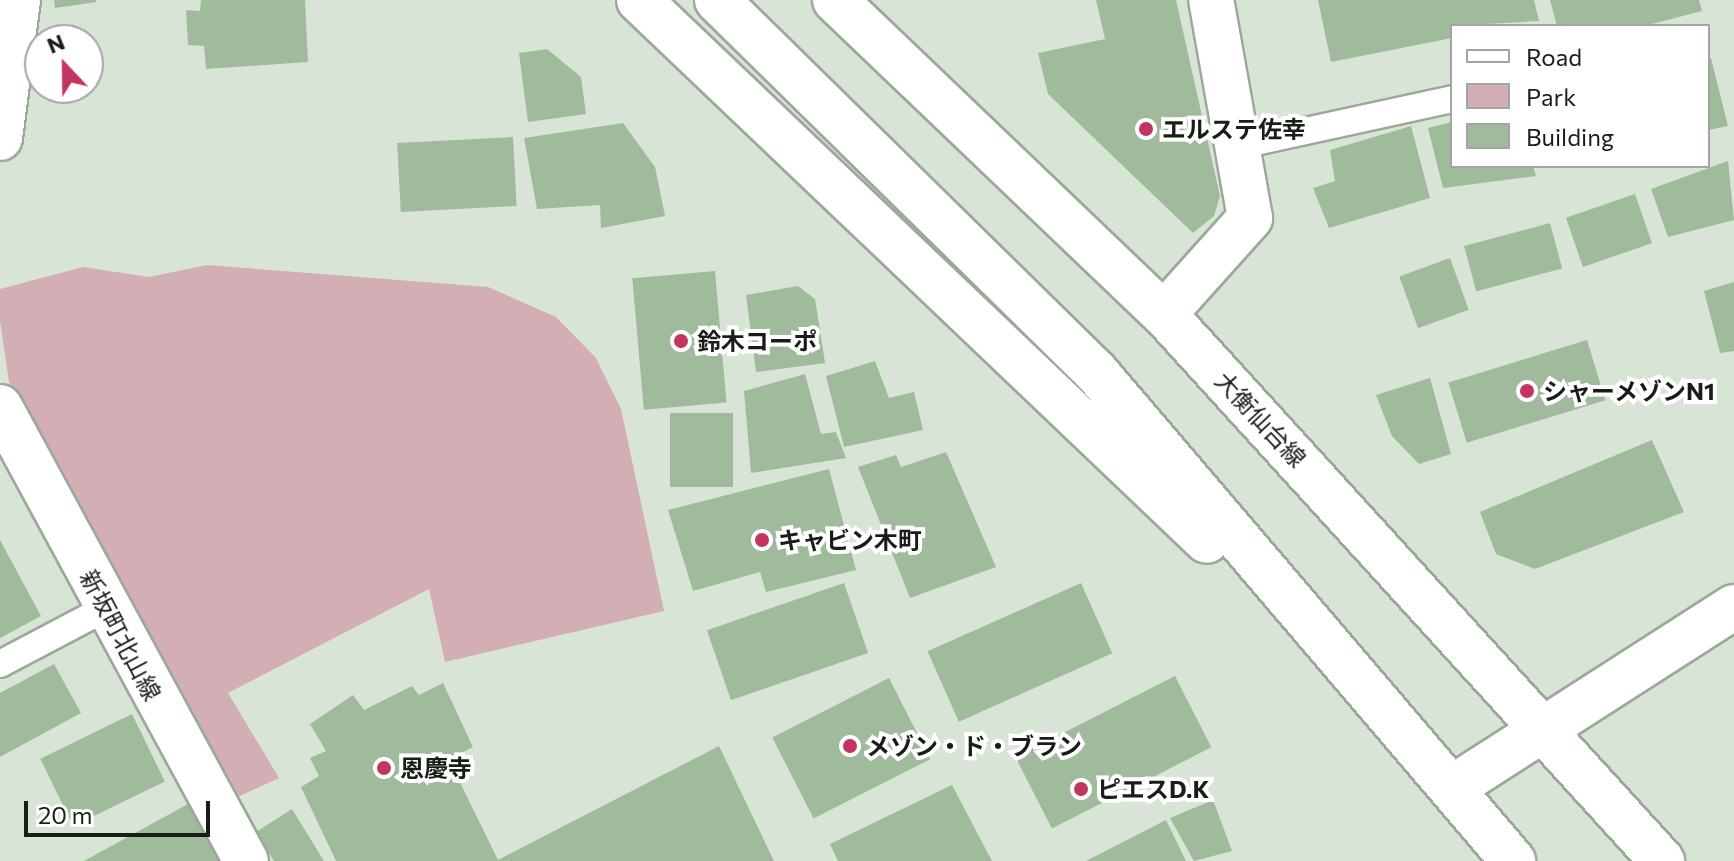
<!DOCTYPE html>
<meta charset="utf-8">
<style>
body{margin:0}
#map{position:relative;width:1734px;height:861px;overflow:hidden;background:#d8e5d6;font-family:Commissioner,"Noto Sans JP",sans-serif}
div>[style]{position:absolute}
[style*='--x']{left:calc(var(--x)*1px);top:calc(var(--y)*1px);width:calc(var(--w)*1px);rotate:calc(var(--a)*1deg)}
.green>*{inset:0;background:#d3aeb4}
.building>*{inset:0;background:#9fbb9b;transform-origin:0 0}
.roads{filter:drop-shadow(2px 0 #9ca89a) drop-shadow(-2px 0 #9ca89a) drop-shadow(0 2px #9ca89a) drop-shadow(0 -2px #9ca89a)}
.service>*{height:26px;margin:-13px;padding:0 13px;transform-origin:13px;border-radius:13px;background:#fff}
.minor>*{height:44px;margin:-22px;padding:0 22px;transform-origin:22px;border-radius:22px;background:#fff}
.tertiary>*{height:44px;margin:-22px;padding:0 22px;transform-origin:22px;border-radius:22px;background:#fff}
.secondary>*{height:44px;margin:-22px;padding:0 22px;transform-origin:22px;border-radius:22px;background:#fff}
.dots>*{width:22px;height:22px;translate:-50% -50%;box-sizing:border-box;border:4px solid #fff;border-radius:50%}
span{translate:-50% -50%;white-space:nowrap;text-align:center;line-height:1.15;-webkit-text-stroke:8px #fff;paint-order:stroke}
.poi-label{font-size:24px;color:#181d17;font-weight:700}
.left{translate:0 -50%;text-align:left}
.street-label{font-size:24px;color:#181d17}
.legend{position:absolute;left:1450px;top:24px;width:260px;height:144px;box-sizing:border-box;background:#fff;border:2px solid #a3a5a2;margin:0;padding:10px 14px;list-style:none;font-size:24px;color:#181d17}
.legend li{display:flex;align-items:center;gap:16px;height:40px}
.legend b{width:40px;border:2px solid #a3a5a2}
.north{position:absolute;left:24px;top:24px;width:80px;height:80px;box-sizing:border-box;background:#fff;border:2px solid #a3a5a2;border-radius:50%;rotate:338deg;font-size:22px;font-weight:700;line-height:32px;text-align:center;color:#181d17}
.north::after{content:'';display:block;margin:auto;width:28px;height:36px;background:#c33561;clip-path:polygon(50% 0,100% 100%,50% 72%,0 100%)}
.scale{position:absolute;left:24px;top:801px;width:186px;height:36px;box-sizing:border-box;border:4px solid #181d17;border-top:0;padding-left:10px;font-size:24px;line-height:28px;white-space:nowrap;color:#181d17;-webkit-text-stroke:6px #fff;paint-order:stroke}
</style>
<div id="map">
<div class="green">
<i style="clip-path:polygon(207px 265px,488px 287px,556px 317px,596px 358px,621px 409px,664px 611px,445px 662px,429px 589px,228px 693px,279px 778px,233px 799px,9px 382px,0 321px,0 289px,83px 267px,149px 277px)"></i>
</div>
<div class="building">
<i style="clip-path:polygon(54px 0,96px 0,96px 2px,55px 8px)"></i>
<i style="clip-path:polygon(201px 0,305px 0,308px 62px,206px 69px,204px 46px,188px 45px,186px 10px,200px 11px)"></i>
<i style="clip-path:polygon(1096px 0,1176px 0,1220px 196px,1214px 216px,1193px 233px,1048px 94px,1038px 53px,1105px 39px)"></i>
<i style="clip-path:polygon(1318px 0,1534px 0,1539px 21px,1452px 26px,1452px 38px,1331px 62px)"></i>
<i style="clip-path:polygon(1550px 0,1699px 0,1702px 11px,1644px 26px,1557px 26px)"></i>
<i style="clip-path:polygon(547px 49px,581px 77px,586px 114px,528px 122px,519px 53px)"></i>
<i style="clip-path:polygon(1711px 58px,1728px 126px,1708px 130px,1708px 59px)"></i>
<i style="clip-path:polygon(1452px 122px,1452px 166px,1533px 166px,1536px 176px,1443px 188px,1428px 128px)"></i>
<i style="clip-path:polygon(623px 123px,655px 167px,665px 216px,601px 228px,600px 205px,537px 209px,524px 138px)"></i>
<i style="clip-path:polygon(1411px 126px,1430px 198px,1329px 228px,1313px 188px,1335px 181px,1330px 150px)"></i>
<i style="left:513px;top:137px;width:69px;height:116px;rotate:87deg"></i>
<i style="clip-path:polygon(1728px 161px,1734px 220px,1668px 237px,1651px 189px)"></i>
<i style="left:1635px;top:194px;width:52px;height:73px;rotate:71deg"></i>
<i style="left:1550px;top:223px;width:47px;height:89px;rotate:75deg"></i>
<i style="left:1450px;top:258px;width:55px;height:54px;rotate:70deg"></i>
<i style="left:715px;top:271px;width:132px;height:83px;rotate:85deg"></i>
<i style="clip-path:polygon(1734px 282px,1734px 351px,1720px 353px,1704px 291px)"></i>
<i style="clip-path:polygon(798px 286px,815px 299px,825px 363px,756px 372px,746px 295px)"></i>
<i style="left:1587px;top:340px;width:63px;height:145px;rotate:73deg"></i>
<i style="clip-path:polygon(875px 361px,889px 398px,914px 392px,923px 430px,844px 447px,826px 376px)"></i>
<i style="clip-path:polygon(805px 374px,821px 434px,836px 432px,846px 458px,751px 473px,744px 391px)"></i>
<i style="clip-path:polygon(1430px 378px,1451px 454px,1419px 464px,1392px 436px,1376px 395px)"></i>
<i style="left:670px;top:413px;width:63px;height:74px"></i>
<i style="clip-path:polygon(1652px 440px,1684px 512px,1535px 569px,1496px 554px,1480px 512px)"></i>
<i style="clip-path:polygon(946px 452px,996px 567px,910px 598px,858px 467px,896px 455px,901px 467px)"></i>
<i style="clip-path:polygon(829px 469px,856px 570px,766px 592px,760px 572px,693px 591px,668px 510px)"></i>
<i style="clip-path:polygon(0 540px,41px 616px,0 638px)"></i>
<i style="left:844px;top:583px;width:74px;height:145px;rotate:71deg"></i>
<i style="left:1081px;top:583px;width:77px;height:168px;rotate:66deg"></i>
<i style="clip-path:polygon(54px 664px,81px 713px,0 757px,0 693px)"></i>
<i style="left:1175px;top:676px;width:80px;height:179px;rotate:63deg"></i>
<i style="left:889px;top:678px;width:91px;height:131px;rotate:63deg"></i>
<i style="clip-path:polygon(443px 683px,473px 747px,449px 760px,498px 860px,719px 746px,774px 861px,336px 861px,301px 787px,319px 776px,310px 758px,326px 751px,310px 724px,353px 695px,364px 710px,412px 686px,419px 695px)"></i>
<i style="left:132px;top:714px;width:75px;height:102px;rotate:64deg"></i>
<i style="clip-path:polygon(952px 785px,992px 861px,838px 861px,830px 844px)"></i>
<i style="clip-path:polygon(1213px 800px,1232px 851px,1194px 861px,1170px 818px)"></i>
<i style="clip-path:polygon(188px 804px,219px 861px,84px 861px)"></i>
<i style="clip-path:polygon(292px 809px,324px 861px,274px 861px,256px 832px)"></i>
<i style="clip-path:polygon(1166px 820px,1186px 861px,1086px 861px)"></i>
</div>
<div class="roads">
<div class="service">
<i style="--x:1237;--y:146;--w:220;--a:-12.3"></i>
<i style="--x:0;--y:664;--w:120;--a:-27.8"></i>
</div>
<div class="minor">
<i style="--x:0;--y:138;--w:139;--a:-82.6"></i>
<i style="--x:1164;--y:314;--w:129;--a:-48.1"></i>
<i style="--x:1250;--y:218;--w:221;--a:-100.1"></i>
<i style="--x:0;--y:407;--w:516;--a:61.55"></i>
</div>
<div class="tertiary">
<i style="--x:1452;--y:788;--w:335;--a:-32.7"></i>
</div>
<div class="secondary">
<i style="--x:639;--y:0;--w:784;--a:43.61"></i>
<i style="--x:717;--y:0;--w:531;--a:44.47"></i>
<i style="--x:1096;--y:372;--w:643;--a:49.54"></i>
<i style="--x:835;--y:0;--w:455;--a:43.7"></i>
<i style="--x:1164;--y:314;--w:740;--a:47.68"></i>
</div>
</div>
<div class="dots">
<i style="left:1146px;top:129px;background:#c33561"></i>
<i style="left:681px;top:341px;background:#c33561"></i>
<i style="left:1527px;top:391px;background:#c33561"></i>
<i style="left:762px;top:540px;background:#c33561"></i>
<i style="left:850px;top:746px;background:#c33561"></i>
<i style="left:384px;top:768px;background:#c33561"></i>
<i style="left:1081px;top:789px;background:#c33561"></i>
</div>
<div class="poi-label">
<span class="left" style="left:1162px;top:129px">エルステ佐幸</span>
<span class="left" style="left:697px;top:341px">鈴木コーポ</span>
<span class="left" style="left:1543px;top:391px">シャーメゾンN1</span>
<span class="left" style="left:778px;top:540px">キャビン木町</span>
<span class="left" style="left:866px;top:746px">メゾン・ド・ブラン</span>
<span class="left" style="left:400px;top:768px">恩慶寺</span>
<span class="left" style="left:1097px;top:789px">ピエスD.K</span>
</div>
<div class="street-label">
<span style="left:1261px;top:419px;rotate:47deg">大衡仙台線</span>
<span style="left:121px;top:635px;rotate:62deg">新坂町北山線</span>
</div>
<ul class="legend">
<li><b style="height:10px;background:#fff"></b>Road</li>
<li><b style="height:22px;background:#d3aeb4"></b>Park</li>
<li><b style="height:22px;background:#9fbb9b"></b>Building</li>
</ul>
<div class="north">N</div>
<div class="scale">20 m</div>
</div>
